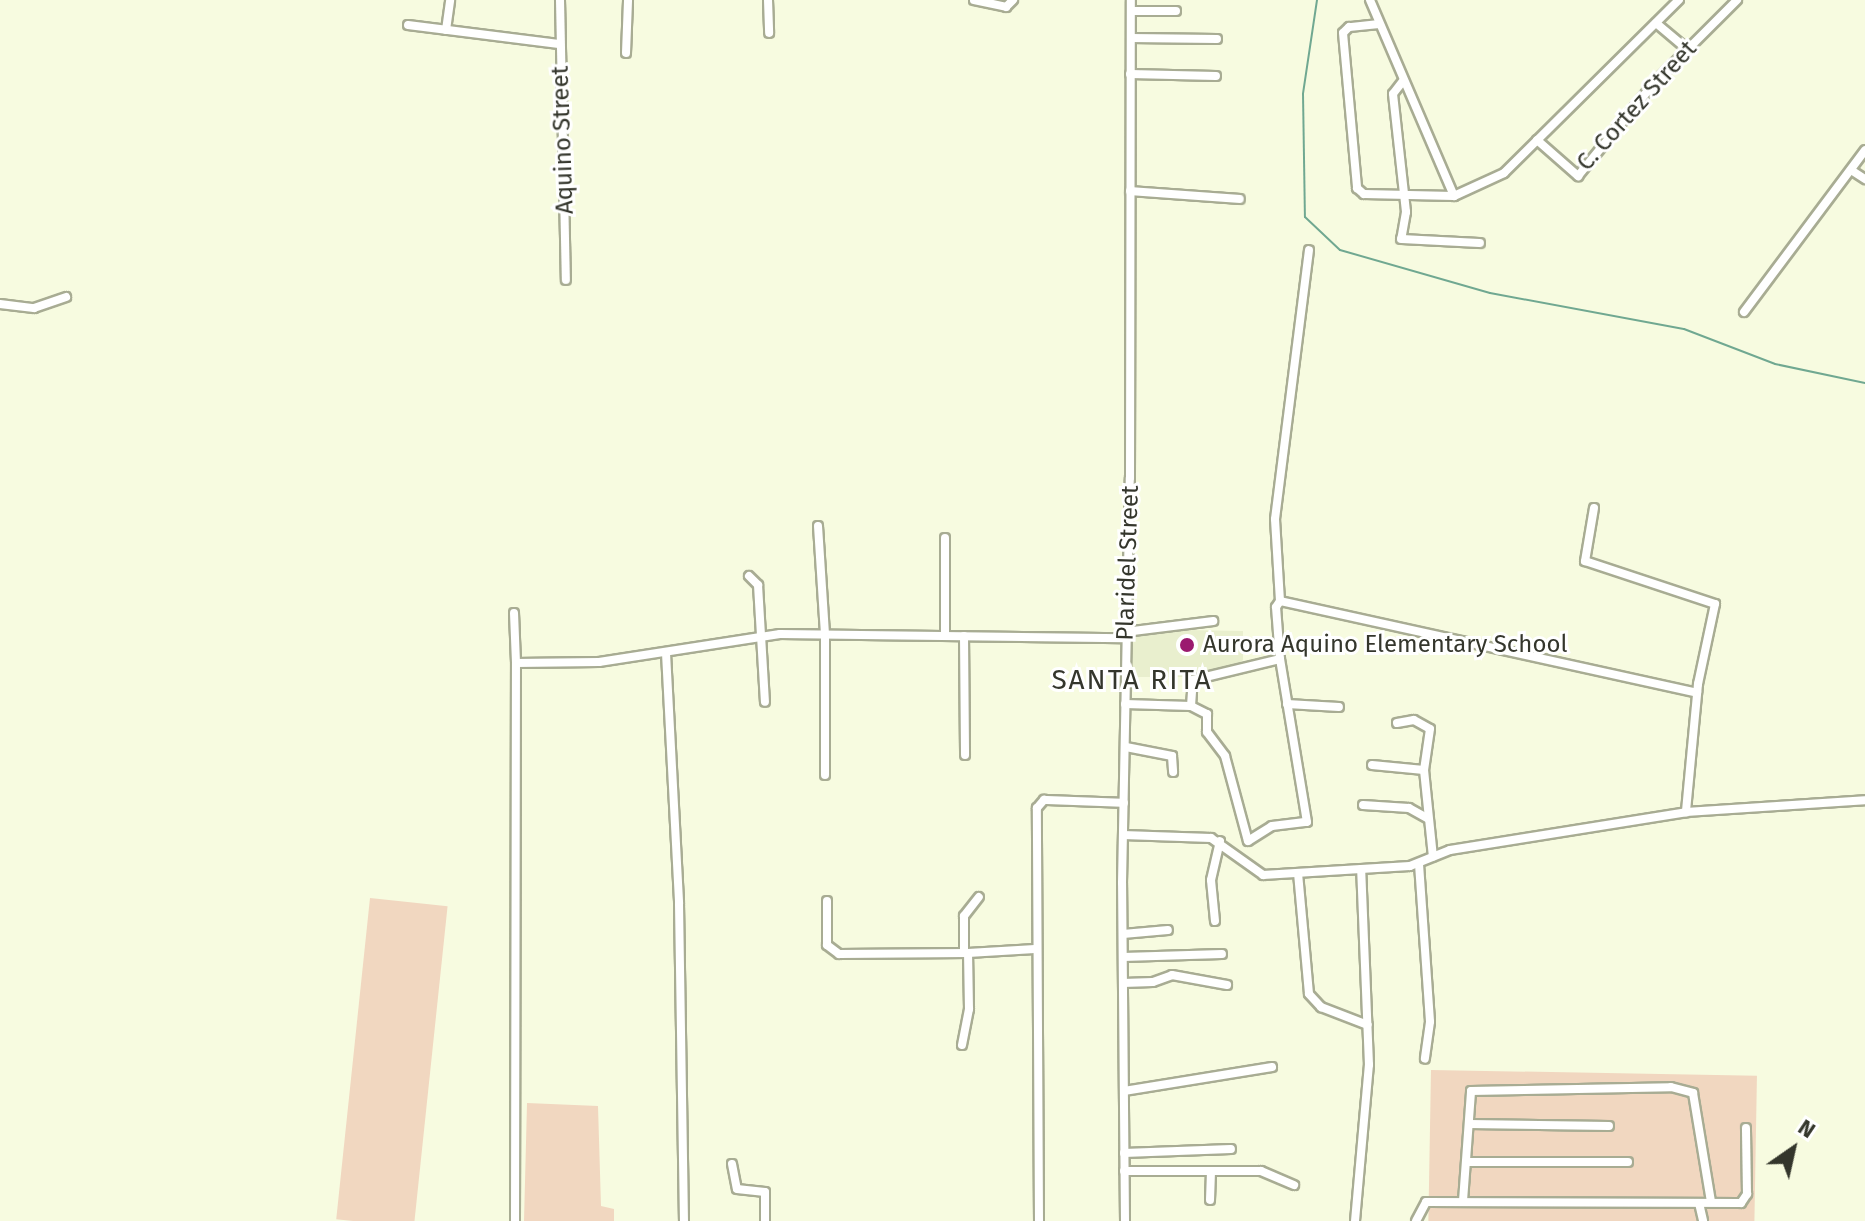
<!DOCTYPE html>
<style>
body{margin:0}
#map{position:relative;width:1865px;height:1221px;overflow:hidden;background:#f7fbe0;font-family:"Fira Sans",sans-serif}
div>[style]{position:absolute}
[style*='--x']{left:calc(var(--x)*1px);top:calc(var(--y)*1px);width:calc(var(--w)*1px);rotate:calc(var(--a)*1deg)}
.built>*{inset:0;background:#e9efce}
.green>*{inset:0;background:#f1d7c0;transform-origin:0 0}
.stream>*{height:2px;margin:-1px;padding:0 1px;transform-origin:1px;border-radius:1px;background:#70a891}
.roads{filter:drop-shadow(2px 0 #a8ac93) drop-shadow(-2px 0 #a8ac93) drop-shadow(0 2px #a8ac93) drop-shadow(0 -2px #a8ac93)}
.minor>*{height:8px;margin:-4px;padding:0 4px;transform-origin:4px;border-radius:4px;background:#fff}
.dots>*{width:22px;height:22px;translate:-50% -50%;box-sizing:border-box;border:4px solid #fff;border-radius:50%}
span{translate:-50% -50%;white-space:nowrap;text-align:center;line-height:1.15;-webkit-text-stroke:6px #fff;paint-order:stroke}
.street-label{font-size:24px;color:#34362c}
.poi-label{font-size:24px;color:#34362c}
.left{translate:0 -50%;text-align:left}
.quarter-label{font-size:28px;color:#34362c;letter-spacing:2px}
.north{position:absolute;left:1753px;top:1109px;width:80px;height:80px;-webkit-text-stroke:6px #fff;paint-order:stroke;rotate:34deg;font-size:22px;font-weight:700;line-height:32px;text-align:center;color:#34362c}
.north::after{content:'';display:block;margin:auto;width:28px;height:36px;background:#34362c;clip-path:polygon(50% 0,100% 100%,50% 72%,0 100%)}
</style>
<div id="map">
<div class="built">
<i style="clip-path:polygon(1132px 629px,1243px 631px,1243px 660px,1230px 671px,1198px 677px,1131px 677px)"></i>
</div>
<div class="green">
<i style="left:370px;top:898px;width:78px;height:323px;rotate:6deg"></i>
<i style="left:1431px;top:1070px;width:326px;height:151px;rotate:1deg"></i>
<i style="clip-path:polygon(527px 1103px,598px 1106px,601px 1206px,614px 1209px,614px 1221px,524px 1221px)"></i>
</div>
<div class="stream">
<i style="--x:1317;--y:0;--w:95;--a:98.5"></i>
<i style="--x:1303;--y:94;--w:123;--a:89.1"></i>
<i style="--x:1305;--y:217;--w:48;--a:43.3"></i>
<i style="--x:1340;--y:250;--w:156;--a:16"></i>
<i style="--x:1490;--y:293;--w:197;--a:10.5"></i>
<i style="--x:1684;--y:329;--w:97;--a:21"></i>
<i style="--x:1775;--y:364;--w:92;--a:11.9"></i>
</div>
<div class="roads">
<div class="minor">
<i style="--x:560;--y:0;--w:280;--a:88.8"></i>
<i style="--x:768;--y:0;--w:33;--a:88"></i>
<i style="--x:974;--y:0;--w:33;--a:12"></i>
<i style="--x:1006;--y:7;--w:10;--a:-45"></i>
<i style="--x:1370;--y:0;--w:213;--a:66.8"></i>
<i style="--x:1454;--y:196;--w:55;--a:-24.7"></i>
<i style="--x:1504;--y:173;--w:246;--a:-44.7"></i>
<i style="--x:1131;--y:11;--w:45;--a:0"></i>
<i style="--x:1656;--y:23;--w:39;--a:40"></i>
<i style="--x:1379;--y:24;--w:30;--a:174"></i>
<i style="--x:1349;--y:27;--w:8;--a:135"></i>
<i style="--x:1343;--y:33;--w:156;--a:84.8"></i>
<i style="--x:1357;--y:188;--w:9;--a:41"></i>
<i style="--x:1364;--y:194;--w:90;--a:1.3"></i>
<i style="--x:408;--y:25;--w:152;--a:7.2"></i>
<i style="--x:446;--y:30;--w:30;--a:-82"></i>
<i style="--x:1131;--y:38;--w:86;--a:0.7"></i>
<i style="--x:626;--y:53;--w:53;--a:-87.8"></i>
<i style="--x:1130;--y:74;--w:86;--a:1.3"></i>
<i style="--x:1403;--y:81;--w:16;--a:128"></i>
<i style="--x:1393;--y:94;--w:119;--a:83.7"></i>
<i style="--x:1406;--y:212;--w:27;--a:100"></i>
<i style="--x:1401;--y:239;--w:79;--a:2.9"></i>
<i style="--x:1537;--y:140;--w:55;--a:41.3"></i>
<i style="--x:1578;--y:176;--w:122;--a:-50.7"></i>
<i style="--x:1655;--y:82;--w:116;--a:-45"></i>
<i style="--x:1851;--y:170;--w:17;--a:33"></i>
<i style="--x:1130;--y:191;--w:110;--a:4.2"></i>
<i style="--x:0;--y:304;--w:34;--a:7"></i>
<i style="--x:34;--y:308;--w:34;--a:-19"></i>
<i style="--x:1744;--y:312;--w:202;--a:-53.2"></i>
<i style="--x:1594;--y:508;--w:54;--a:99.6"></i>
<i style="--x:1585;--y:561;--w:137;--a:18.3"></i>
<i style="--x:1715;--y:604;--w:82;--a:102"></i>
<i style="--x:1698;--y:684;--w:129;--a:95.4"></i>
<i style="--x:818;--y:526;--w:109;--a:86.3"></i>
<i style="--x:825;--y:635;--w:140;--a:90"></i>
<i style="--x:749;--y:576;--w:13;--a:45"></i>
<i style="--x:758;--y:585;--w:117;--a:86.6"></i>
<i style="--x:1280;--y:601;--w:82;--a:-93.5"></i>
<i style="--x:1275;--y:519;--w:271;--a:-82.8"></i>
<i style="--x:514;--y:613;--w:50;--a:87.7"></i>
<i style="--x:1125;--y:632;--w:89;--a:-7.1"></i>
<i style="--x:945;--y:636;--w:98;--a:-90"></i>
<i style="--x:964;--y:636;--w:119;--a:89.5"></i>
<i style="--x:666;--y:653;--w:251;--a:87"></i>
<i style="--x:679;--y:904;--w:317;--a:89.1"></i>
<i style="--x:1125;--y:704;--w:66;--a:1.7"></i>
<i style="--x:1191;--y:706;--w:26;--a:-86"></i>
<i style="--x:1193;--y:680;--w:89;--a:-13.6"></i>
<i style="--x:1287;--y:704;--w:52;--a:3.3"></i>
<i style="--x:1191;--y:706;--w:18;--a:27"></i>
<i style="--x:1207;--y:714;--w:18;--a:90"></i>
<i style="--x:1207;--y:732;--w:30;--a:53"></i>
<i style="--x:1225;--y:756;--w:88;--a:74.9"></i>
<i style="--x:1248;--y:841;--w:28;--a:-32"></i>
<i style="--x:1272;--y:826;--w:35;--a:-7"></i>
<i style="--x:1307;--y:822;--w:165;--a:-99.4"></i>
<i style="--x:1280;--y:659;--w:52;--a:-94.4"></i>
<i style="--x:1276;--y:607;--w:7;--a:-56"></i>
<i style="--x:1280;--y:601;--w:427;--a:12.4"></i>
<i style="--x:1397;--y:723;--w:17;--a:-10"></i>
<i style="--x:1414;--y:720;--w:18;--a:29"></i>
<i style="--x:1430;--y:729;--w:41;--a:98.3"></i>
<i style="--x:1126;--y:747;--w:47;--a:11.1"></i>
<i style="--x:1172;--y:756;--w:16;--a:86"></i>
<i style="--x:1372;--y:765;--w:52;--a:5.5"></i>
<i style="--x:1424;--y:770;--w:87;--a:84.1"></i>
<i style="--x:1363;--y:805;--w:46;--a:3.7"></i>
<i style="--x:1409;--y:808;--w:21;--a:29"></i>
<i style="--x:1123;--y:835;--w:88;--a:2"></i>
<i style="--x:1211;--y:838;--w:64;--a:35.4"></i>
<i style="--x:1263;--y:875;--w:147;--a:-3.5"></i>
<i style="--x:1410;--y:866;--w:43;--a:-21.8"></i>
<i style="--x:1450;--y:850;--w:239;--a:-9.1"></i>
<i style="--x:1686;--y:812;--w:179;--a:-3.8"></i>
<i style="--x:1419;--y:864;--w:158;--a:86"></i>
<i style="--x:1430;--y:1022;--w:37;--a:98"></i>
<i style="--x:1298;--y:873;--w:121;--a:84.8"></i>
<i style="--x:1309;--y:994;--w:18;--a:47"></i>
<i style="--x:1321;--y:1007;--w:50;--a:21"></i>
<i style="--x:827;--y:901;--w:44;--a:90"></i>
<i style="--x:827;--y:945;--w:15;--a:37"></i>
<i style="--x:839;--y:954;--w:129;--a:-0.4"></i>
<i style="--x:1215;--y:921;--w:41;--a:-95.6"></i>
<i style="--x:1211;--y:880;--w:40;--a:-77"></i>
<i style="--x:1123;--y:934;--w:45;--a:-5.1"></i>
<i style="--x:964;--y:953;--w:37;--a:-90"></i>
<i style="--x:964;--y:916;--w:24;--a:-52"></i>
<i style="--x:1123;--y:957;--w:99;--a:-1.7"></i>
<i style="--x:1123;--y:983;--w:30;--a:-2"></i>
<i style="--x:1153;--y:982;--w:20;--a:-20"></i>
<i style="--x:1172;--y:975;--w:56;--a:10.3"></i>
<i style="--x:962;--y:1045;--w:37;--a:-79"></i>
<i style="--x:969;--y:1009;--w:56;--a:-91"></i>
<i style="--x:968;--y:953;--w:67;--a:-3.4"></i>
<i style="--x:1124;--y:1091;--w:150;--a:-9.2"></i>
<i style="--x:1469;--y:1124;--w:140;--a:0.8"></i>
<i style="--x:1124;--y:1153;--w:107;--a:-2.1"></i>
<i style="--x:1466;--y:1162;--w:162;--a:0"></i>
<i style="--x:732;--y:1164;--w:25;--a:79"></i>
<i style="--x:737;--y:1189;--w:28;--a:6"></i>
<i style="--x:765;--y:1192;--w:29;--a:90"></i>
<i style="--x:1124;--y:1171;--w:137;--a:0"></i>
<i style="--x:1261;--y:1171;--w:36;--a:23"></i>
<i style="--x:1210;--y:1200;--w:29;--a:-88"></i>
<i style="--x:1463;--y:1201;--w:110;--a:-85.8"></i>
<i style="--x:1471;--y:1091;--w:200;--a:-1.1"></i>
<i style="--x:1671;--y:1087;--w:23;--a:15"></i>
<i style="--x:1693;--y:1093;--w:110;--a:80.6"></i>
<i style="--x:1699;--y:1203;--w:18;--a:77"></i>
<i style="--x:515;--y:1221;--w:558;--a:-89.9"></i>
<i style="--x:516;--y:663;--w:83;--a:-0.7"></i>
<i style="--x:599;--y:662;--w:183;--a:-8.8"></i>
<i style="--x:780;--y:634;--w:345;--a:0.7"></i>
<i style="--x:1039;--y:1221;--w:413;--a:-90.3"></i>
<i style="--x:1037;--y:808;--w:11;--a:-49"></i>
<i style="--x:1044;--y:800;--w:80;--a:2.1"></i>
<i style="--x:1125;--y:1221;--w:338;--a:-90.5"></i>
<i style="--x:1122;--y:883;--w:405;--a:-88.9"></i>
<i style="--x:1130;--y:478;--w:478;--a:-89.9"></i>
<i style="--x:1355;--y:1221;--w:157;--a:-84.9"></i>
<i style="--x:1369;--y:1065;--w:196;--a:-92.3"></i>
<i style="--x:1416;--y:1221;--w:21;--a:-62"></i>
<i style="--x:1426;--y:1202;--w:315;--a:0.2"></i>
<i style="--x:1741;--y:1203;--w:11;--a:-56"></i>
<i style="--x:1747;--y:1194;--w:66;--a:-90.9"></i>
</div>
</div>
<div class="dots">
<i style="left:1187px;top:645px;background:#9b1a6f"></i>
</div>
<div class="street-label">
<span style="left:1637px;top:106px;rotate:-48deg">C. Cortez Street</span>
<span style="left:563px;top:140px;rotate:-92deg">Aquino Street</span>
<span style="left:1128px;top:563px;rotate:-88deg">Plaridel Street</span>
</div>
<div class="poi-label">
<span class="left" style="left:1203px;top:645px">Aurora Aquino Elementary School</span>
</div>
<div class="quarter-label">
<span style="left:1132px;top:680px">SANTA RITA</span>
</div>
<div class="north">N</div>
</div>
